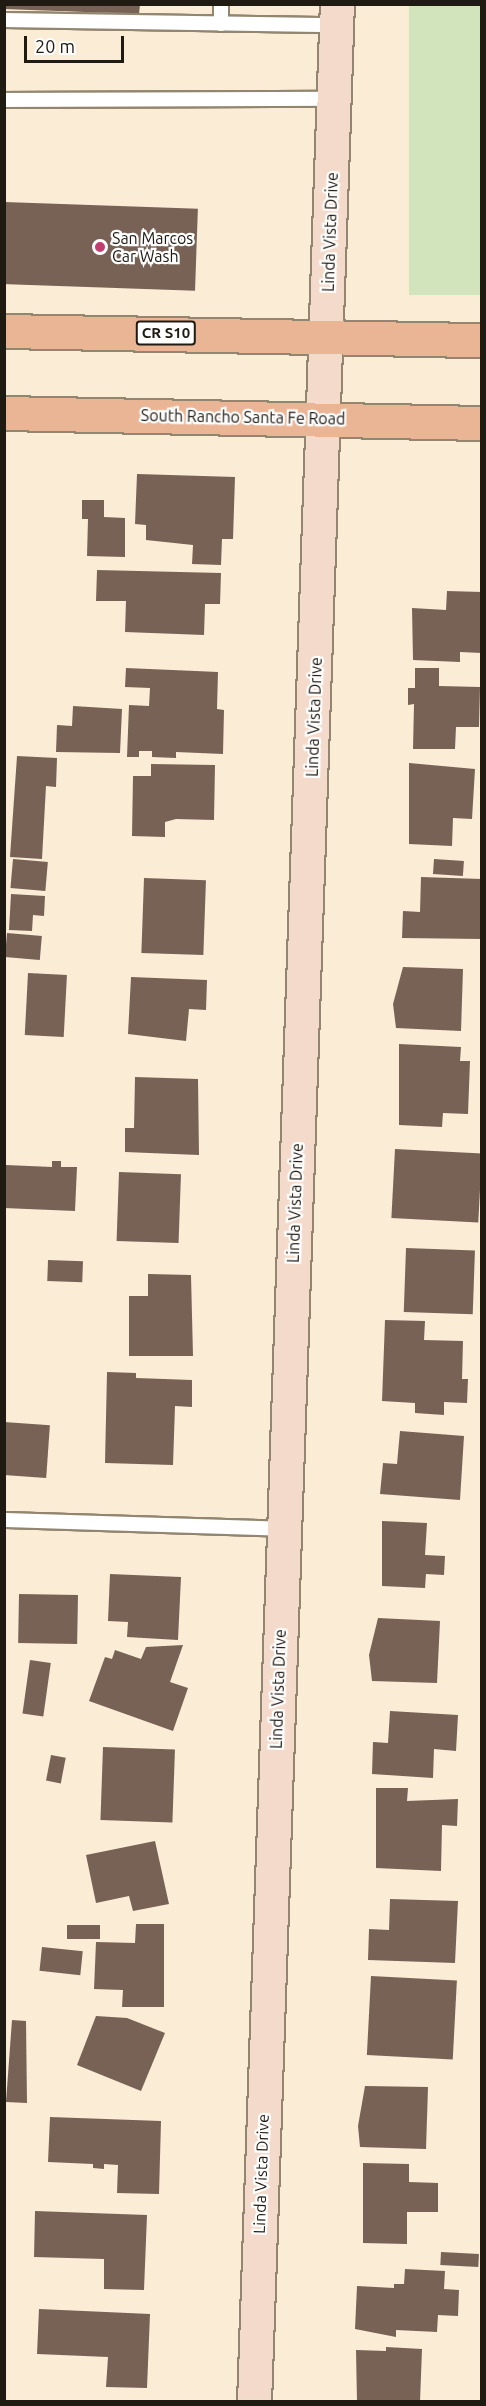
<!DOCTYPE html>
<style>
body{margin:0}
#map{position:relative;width:486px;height:2406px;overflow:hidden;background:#faecd5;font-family:Ubuntu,sans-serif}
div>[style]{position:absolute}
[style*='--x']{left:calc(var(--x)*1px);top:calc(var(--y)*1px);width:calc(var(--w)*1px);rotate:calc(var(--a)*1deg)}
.green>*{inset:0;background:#d2e4bc;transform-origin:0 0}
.building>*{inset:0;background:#786256;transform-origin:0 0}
.roads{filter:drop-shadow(2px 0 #928671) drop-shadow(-2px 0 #928671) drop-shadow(0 2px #928671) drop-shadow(0 -2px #928671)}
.service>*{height:14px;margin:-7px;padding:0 7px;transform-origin:7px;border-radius:7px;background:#fff}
.secondary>*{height:33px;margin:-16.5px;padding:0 16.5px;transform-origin:16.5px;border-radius:16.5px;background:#f4daca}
.primary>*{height:33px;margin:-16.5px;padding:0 16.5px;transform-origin:16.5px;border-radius:16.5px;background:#eab595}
.dots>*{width:16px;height:16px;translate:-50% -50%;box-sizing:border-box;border:3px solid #fff;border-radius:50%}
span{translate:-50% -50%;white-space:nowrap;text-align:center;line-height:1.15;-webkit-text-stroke:4.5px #fff;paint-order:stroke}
.shield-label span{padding:2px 4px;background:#fff;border:2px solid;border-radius:4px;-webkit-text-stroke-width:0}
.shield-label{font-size:15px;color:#1f1a12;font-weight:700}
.street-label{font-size:16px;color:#1f1a12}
.poi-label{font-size:16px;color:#1f1a12}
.left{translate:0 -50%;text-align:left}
.frame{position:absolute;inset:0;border:6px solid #1f1a12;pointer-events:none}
.scale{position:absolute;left:24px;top:36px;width:100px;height:27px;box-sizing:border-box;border:3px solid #1f1a12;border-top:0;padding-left:8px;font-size:18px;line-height:21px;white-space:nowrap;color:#1f1a12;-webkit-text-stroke:4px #fff;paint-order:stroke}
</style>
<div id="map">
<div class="green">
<i style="left:409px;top:5px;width:72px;height:290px"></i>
</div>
<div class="building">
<i style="clip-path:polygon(4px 4px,140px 4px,139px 14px,4px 9px)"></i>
<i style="left:4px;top:202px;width:194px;height:82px;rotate:2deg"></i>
<i style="clip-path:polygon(137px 474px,235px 477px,233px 539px,222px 539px,221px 565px,192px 564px,193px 545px,146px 540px,146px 525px,135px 524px)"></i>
<i style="clip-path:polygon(82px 500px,104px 500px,104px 517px,125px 518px,125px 557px,87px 556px,88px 519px,82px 519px)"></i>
<i style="clip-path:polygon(97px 570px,221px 573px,220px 604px,205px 604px,204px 635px,125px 632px,126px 601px,96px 601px)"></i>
<i style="clip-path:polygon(447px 591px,482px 592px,482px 653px,460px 652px,460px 662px,413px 660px,412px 608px,446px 610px)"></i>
<i style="clip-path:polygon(126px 668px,218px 672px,217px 709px,224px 710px,223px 754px,176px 752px,176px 758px,152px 757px,152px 751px,139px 751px,139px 757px,127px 757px,129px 705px,149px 706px,150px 688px,125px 687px)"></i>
<i style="clip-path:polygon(415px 668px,439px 668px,439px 686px,480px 687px,479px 727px,456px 727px,455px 749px,413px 749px,414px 704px,408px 705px,408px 688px,415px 688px)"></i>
<i style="clip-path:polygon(73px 706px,122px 709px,120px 753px,56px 752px,57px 725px,72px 726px)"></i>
<i style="clip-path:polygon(17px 756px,57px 758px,56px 787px,46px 786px,42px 859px,10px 857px)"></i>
<i style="clip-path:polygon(409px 763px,475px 769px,472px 819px,453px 818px,452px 846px,409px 844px)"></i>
<i style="clip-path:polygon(151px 764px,215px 765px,214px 820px,176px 819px,165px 822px,165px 837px,132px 836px,133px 776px,151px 776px)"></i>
<i style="left:13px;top:859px;width:35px;height:29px;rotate:5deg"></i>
<i style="left:434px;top:859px;width:30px;height:15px;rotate:4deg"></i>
<i style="clip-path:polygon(421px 877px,482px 879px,482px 939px,402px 938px,403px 911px,420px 912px)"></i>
<i style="left:144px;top:878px;width:62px;height:75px;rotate:2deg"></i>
<i style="clip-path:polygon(11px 894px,45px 896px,44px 916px,33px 915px,32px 931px,9px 930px)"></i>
<i style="left:7px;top:933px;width:35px;height:24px;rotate:5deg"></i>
<i style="clip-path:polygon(403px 967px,463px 969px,461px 1031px,396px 1028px,393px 1004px)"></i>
<i style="left:28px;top:973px;width:39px;height:62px;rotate:3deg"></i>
<i style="clip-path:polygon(131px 977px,207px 980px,206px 1010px,189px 1009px,186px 1041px,128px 1034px)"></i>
<i style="clip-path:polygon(399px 1044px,461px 1047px,460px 1061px,470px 1061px,468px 1114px,443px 1113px,442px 1127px,399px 1125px)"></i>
<i style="clip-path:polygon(135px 1077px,198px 1079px,199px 1155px,125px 1152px,125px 1128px,134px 1128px)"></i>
<i style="left:395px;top:1149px;width:87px;height:69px;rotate:3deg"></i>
<i style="clip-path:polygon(52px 1161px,61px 1161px,61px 1167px,77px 1167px,75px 1211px,4px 1208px,6px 1165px,52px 1167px)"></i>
<i style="left:119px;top:1172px;width:62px;height:69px;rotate:2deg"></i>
<i style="left:406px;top:1248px;width:69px;height:64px;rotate:2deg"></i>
<i style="left:48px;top:1260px;width:35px;height:21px;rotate:2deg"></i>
<i style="clip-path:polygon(148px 1274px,191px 1275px,193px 1356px,129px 1356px,129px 1296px,148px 1296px)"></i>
<i style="clip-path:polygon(385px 1320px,425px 1321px,424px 1340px,463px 1341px,462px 1379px,468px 1379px,467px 1403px,444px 1402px,444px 1415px,415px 1413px,415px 1403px,382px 1401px)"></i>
<i style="clip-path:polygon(107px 1372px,136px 1373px,136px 1378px,192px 1380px,192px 1407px,175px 1406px,173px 1465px,105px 1463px)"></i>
<i style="left:4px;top:1422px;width:46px;height:53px;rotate:4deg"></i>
<i style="clip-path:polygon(400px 1431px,464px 1436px,460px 1500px,380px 1494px,383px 1463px,397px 1464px)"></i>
<i style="clip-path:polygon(382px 1521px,427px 1523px,425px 1555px,445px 1556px,444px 1575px,426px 1574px,425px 1588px,382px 1586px)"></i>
<i style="clip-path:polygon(110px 1574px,181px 1577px,178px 1640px,127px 1637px,128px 1622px,108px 1621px)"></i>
<i style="left:19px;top:1594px;width:59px;height:49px;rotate:1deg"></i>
<i style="clip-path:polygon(378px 1618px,440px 1621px,437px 1683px,372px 1681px,369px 1655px)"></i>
<i style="clip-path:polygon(183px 1645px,170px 1682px,188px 1688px,173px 1731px,89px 1701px,105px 1657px,112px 1659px,115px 1650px,141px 1659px,146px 1647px)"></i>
<i style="left:30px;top:1660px;width:21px;height:54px;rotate:8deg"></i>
<i style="clip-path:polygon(390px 1711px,458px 1715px,456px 1751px,434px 1749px,433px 1778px,372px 1774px,373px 1742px,388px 1743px)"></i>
<i style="left:103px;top:1747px;width:72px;height:73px;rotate:2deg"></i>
<i style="left:51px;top:1755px;width:15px;height:26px;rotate:11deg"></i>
<i style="clip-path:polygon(376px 1788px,408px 1788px,407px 1801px,458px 1799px,457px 1826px,442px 1825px,441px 1871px,376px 1868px)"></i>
<i style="clip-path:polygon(155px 1841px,169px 1904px,133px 1911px,129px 1896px,96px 1903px,86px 1855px)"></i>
<i style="clip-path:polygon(390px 1899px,458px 1901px,455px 1963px,368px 1960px,369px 1929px,389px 1930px)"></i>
<i style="clip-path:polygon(136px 1924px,164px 1924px,164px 2007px,122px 2007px,123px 1990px,94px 1989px,96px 1942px,135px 1943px)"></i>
<i style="left:67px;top:1925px;width:33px;height:14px"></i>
<i style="left:42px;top:1947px;width:41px;height:24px;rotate:6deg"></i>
<i style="left:371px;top:1976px;width:86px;height:79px;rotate:3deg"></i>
<i style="clip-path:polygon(96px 2016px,127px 2018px,165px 2033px,141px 2091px,77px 2065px)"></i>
<i style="clip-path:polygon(12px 2020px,26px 2021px,27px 2103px,6px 2102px)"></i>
<i style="clip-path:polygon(365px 2086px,428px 2087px,426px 2149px,360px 2147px,358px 2126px)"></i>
<i style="clip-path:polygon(50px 2117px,161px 2121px,159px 2194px,117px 2193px,118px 2165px,104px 2164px,104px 2169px,93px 2168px,93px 2164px,48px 2162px)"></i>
<i style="clip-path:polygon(363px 2163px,409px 2164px,409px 2182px,438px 2183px,438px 2212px,407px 2212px,407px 2244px,363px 2243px)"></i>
<i style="clip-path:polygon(35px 2211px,147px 2215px,144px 2290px,104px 2289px,104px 2259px,34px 2257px)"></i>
<i style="left:441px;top:2252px;width:38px;height:13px;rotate:3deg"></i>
<i style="clip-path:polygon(405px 2269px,445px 2271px,444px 2289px,459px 2290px,458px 2316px,438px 2315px,437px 2332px,396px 2330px,396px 2337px,355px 2329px,357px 2286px,394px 2288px,394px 2284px,404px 2284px)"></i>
<i style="clip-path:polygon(39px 2309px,150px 2314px,147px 2388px,106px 2387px,108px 2357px,37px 2354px)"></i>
<i style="clip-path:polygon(386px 2347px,422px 2349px,420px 2402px,357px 2402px,356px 2350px,386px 2351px)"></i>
</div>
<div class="roads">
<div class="service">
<i style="--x:4;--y:20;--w:332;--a:0.9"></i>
<i style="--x:221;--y:24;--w:20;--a:-90"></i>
<i style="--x:4;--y:100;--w:330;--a:-0.2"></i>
<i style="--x:4;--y:1520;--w:279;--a:1.8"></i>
</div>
<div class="secondary">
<i style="--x:254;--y:2402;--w:2399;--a:-88.02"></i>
</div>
<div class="primary">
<i style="--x:4;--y:331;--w:478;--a:1.1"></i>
<i style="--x:4;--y:413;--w:478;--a:1.2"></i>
</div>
</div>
<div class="dots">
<i style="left:100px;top:247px;background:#c63b70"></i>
</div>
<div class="shield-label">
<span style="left:166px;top:333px">CR S10</span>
</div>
<div class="street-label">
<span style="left:330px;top:232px;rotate:-88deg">Linda Vista Drive</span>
<span style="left:243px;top:417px;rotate:1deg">South Rancho Santa Fe Road</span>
<span style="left:314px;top:717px;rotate:-88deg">Linda Vista Drive</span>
<span style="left:295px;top:1203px;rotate:-88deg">Linda Vista Drive</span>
<span style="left:278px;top:1689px;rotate:-88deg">Linda Vista Drive</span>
<span style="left:261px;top:2174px;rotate:-88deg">Linda Vista Drive</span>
</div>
<div class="poi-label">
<span class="left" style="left:112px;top:247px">San Marcos<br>Car Wash</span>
</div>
<div class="frame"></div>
<div class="scale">20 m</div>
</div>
